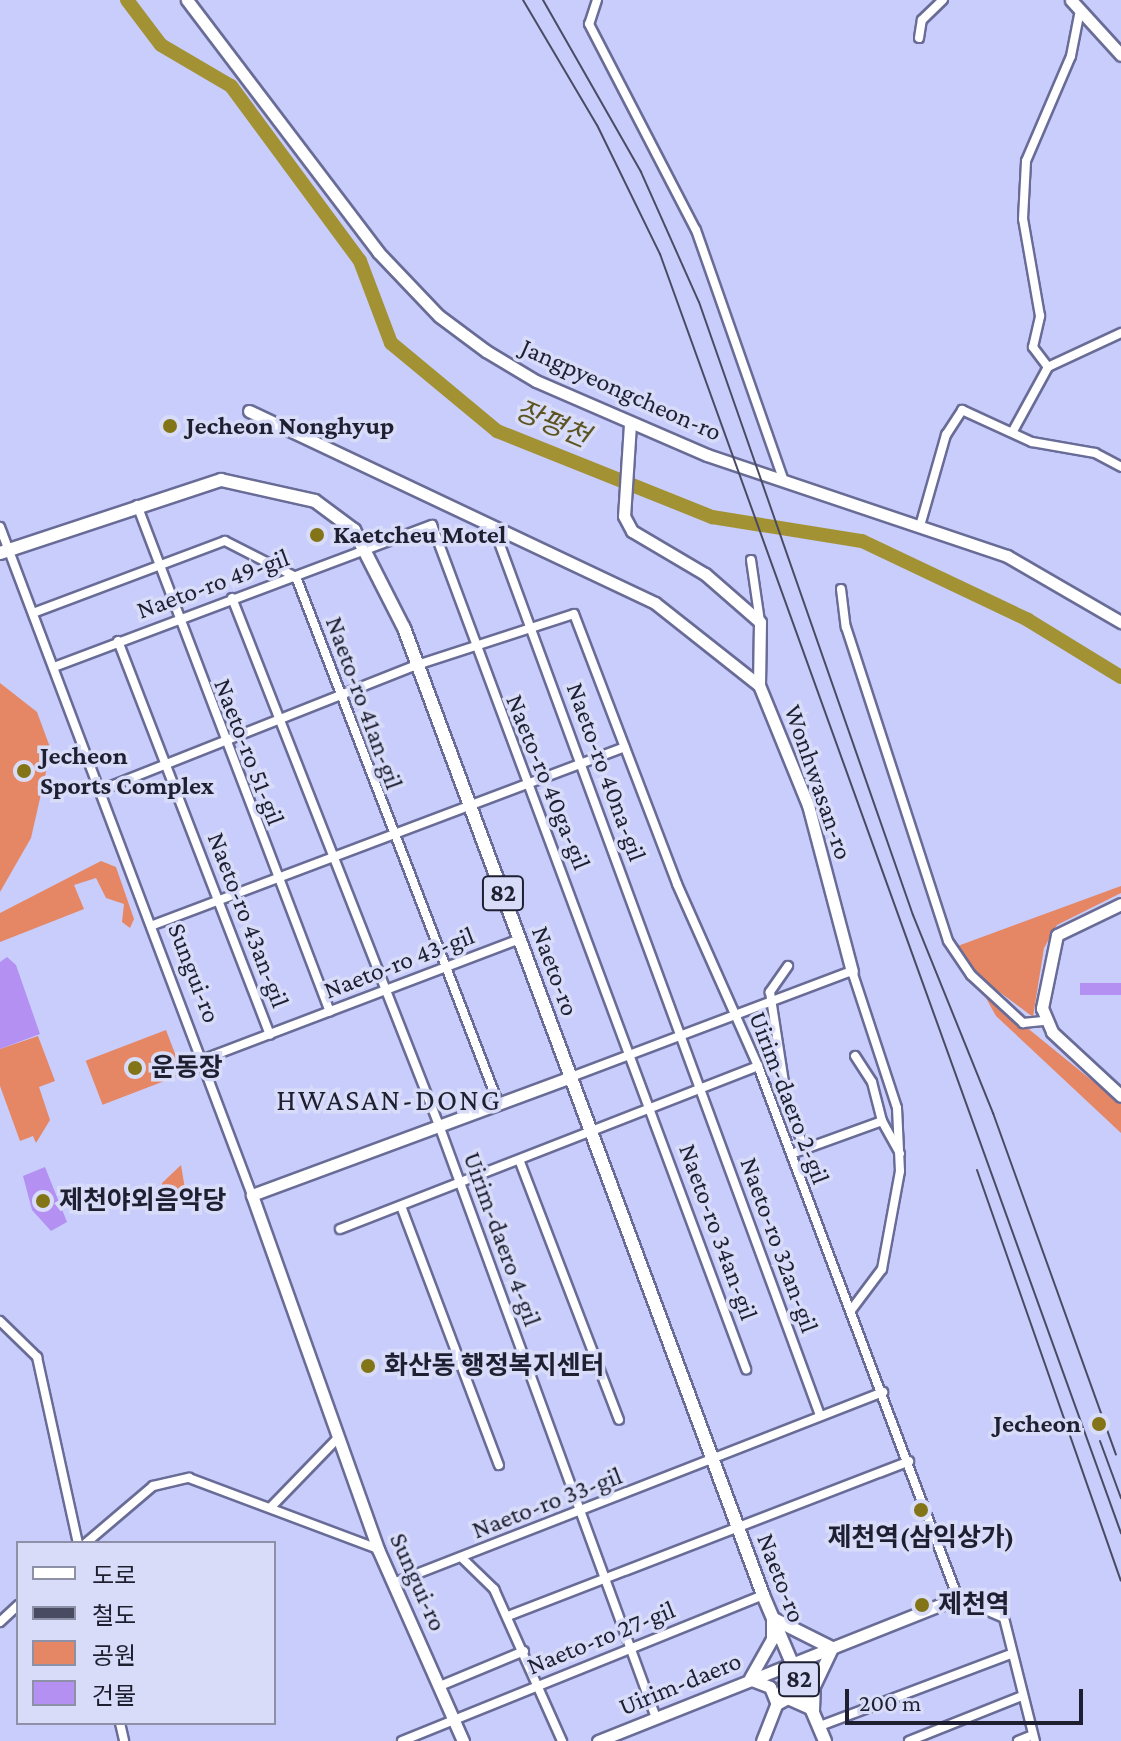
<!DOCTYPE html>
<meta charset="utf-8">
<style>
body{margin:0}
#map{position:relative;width:1121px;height:1741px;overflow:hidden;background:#c8cdfc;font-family:"Crimson Pro","Noto Sans KR",serif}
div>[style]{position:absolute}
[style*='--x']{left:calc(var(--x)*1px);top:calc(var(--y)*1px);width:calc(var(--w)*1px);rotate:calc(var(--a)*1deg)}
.green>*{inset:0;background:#e58664;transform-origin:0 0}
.river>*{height:14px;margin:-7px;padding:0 7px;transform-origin:7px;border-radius:7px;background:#a29233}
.building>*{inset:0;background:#b590f3;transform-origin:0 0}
.roads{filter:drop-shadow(2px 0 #696c96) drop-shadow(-2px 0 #696c96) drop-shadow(0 2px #696c96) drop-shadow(0 -2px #696c96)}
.street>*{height:8px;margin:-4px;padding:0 4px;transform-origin:4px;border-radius:4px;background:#fff}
.secondary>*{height:11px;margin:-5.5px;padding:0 5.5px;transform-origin:5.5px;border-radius:5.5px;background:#fff}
.primary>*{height:12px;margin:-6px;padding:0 6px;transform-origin:6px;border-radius:6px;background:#fff}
.rail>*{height:2px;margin:-1px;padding:0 1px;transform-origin:1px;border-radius:1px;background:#494b63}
.dots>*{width:22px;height:22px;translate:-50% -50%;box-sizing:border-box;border:4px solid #d8dcf8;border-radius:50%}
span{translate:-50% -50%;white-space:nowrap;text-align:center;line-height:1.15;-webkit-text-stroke:7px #d8dcf8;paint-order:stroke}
.shield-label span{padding:2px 6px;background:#d8dcf8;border:2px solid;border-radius:6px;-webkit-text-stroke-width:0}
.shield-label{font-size:24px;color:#1e1f30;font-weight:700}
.street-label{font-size:26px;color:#1e1f30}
.poi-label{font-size:26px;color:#1e1f30;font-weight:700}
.left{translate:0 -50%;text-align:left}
.right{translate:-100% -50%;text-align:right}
.water-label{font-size:28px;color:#5c5422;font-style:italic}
.quarter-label{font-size:30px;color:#1e1f30;letter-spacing:2px}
.legend{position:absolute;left:16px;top:1541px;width:260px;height:184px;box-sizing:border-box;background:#d8dcf8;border:2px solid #8e90a8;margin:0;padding:10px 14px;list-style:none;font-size:24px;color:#1e1f30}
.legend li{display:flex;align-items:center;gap:16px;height:40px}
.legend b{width:40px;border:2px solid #8e90a8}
.scale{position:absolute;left:845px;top:1689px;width:238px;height:36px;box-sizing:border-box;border:4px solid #1e1f30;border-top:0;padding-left:10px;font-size:24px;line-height:28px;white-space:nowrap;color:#1e1f30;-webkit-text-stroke:6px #d8dcf8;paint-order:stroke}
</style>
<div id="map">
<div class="green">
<i style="clip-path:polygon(0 683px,37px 712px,51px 750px,31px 838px,0 892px)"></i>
<i style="clip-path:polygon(101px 861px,116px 867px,134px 919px,130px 928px,122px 922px,124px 904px,106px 898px,96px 878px,74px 885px,84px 909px,0 942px,0 913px)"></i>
<i style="clip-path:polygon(1121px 886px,1121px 893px,1057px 925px,1044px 948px,1033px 1017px,966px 967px,955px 947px)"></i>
<i style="clip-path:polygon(982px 991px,1121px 1104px,1121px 1133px,996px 1016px)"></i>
<i style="left:166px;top:1030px;width:47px;height:86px;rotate:69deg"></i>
<i style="clip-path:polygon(38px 1036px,55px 1081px,39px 1087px,50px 1120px,36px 1143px,33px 1136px,20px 1141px,0 1086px,0 1049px)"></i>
<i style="clip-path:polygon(181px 1165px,187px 1201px,162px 1213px,162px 1183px)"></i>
</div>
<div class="river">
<i style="--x:127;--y:0;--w:56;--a:52.9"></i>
<i style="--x:161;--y:45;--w:81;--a:30.4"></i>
<i style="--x:231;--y:86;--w:217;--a:53.6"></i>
<i style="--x:360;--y:261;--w:88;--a:69.3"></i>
<i style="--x:391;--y:343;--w:138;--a:39.7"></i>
<i style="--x:497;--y:431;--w:232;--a:21.8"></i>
<i style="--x:712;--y:517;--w:152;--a:9.1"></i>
<i style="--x:862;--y:541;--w:184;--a:25.4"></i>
<i style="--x:1028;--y:620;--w:109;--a:31.5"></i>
</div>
<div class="building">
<i style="clip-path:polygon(7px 957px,16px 965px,40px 1034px,0 1049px,0 962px)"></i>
<i style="left:1080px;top:983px;width:41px;height:12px"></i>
<i style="clip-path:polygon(45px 1167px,67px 1222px,51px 1231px,32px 1210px,23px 1176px)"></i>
</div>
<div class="roads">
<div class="street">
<i style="--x:597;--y:0;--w:25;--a:108"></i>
<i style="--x:589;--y:24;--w:232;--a:62.6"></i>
<i style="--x:696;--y:230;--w:266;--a:70.7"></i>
<i style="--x:919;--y:38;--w:18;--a:-81"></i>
<i style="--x:922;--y:20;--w:29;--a:-44"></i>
<i style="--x:1048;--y:367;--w:25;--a:-127"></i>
<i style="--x:1033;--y:347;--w:32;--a:-77"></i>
<i style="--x:1040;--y:316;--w:98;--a:-99.9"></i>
<i style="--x:1023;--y:219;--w:58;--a:-87"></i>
<i style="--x:1026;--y:161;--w:114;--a:-66.8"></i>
<i style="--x:1071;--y:56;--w:47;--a:-78.9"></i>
<i style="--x:1013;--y:431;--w:73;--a:-61.3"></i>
<i style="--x:1048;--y:367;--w:81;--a:-25"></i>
<i style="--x:137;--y:505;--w:542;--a:69.16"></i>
<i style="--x:493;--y:526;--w:947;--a:69.81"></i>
<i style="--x:920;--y:526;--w:95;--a:-74.1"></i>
<i style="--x:946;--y:435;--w:30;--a:-57"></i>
<i style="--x:962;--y:410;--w:77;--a:24.6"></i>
<i style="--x:1032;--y:442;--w:64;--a:9.9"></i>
<i style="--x:1095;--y:453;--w:30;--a:28"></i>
<i style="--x:0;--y:527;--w:714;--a:69.33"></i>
<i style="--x:751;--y:560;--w:63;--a:81.7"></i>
<i style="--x:841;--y:589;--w:38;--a:83"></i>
<i style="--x:846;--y:627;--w:330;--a:72"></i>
<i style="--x:948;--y:941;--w:41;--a:55.9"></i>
<i style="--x:971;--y:975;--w:71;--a:42.7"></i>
<i style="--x:1023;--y:1023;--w:20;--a:-6"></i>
<i style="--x:232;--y:598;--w:569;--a:68.57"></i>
<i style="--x:440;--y:1128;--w:628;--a:69.89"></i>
<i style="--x:33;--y:613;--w:205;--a:-20.6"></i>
<i style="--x:225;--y:541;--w:80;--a:26.9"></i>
<i style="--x:296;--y:577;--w:566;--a:68.97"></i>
<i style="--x:118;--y:641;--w:422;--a:68.9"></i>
<i style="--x:54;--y:667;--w:404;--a:-20.6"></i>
<i style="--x:432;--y:525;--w:901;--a:69.59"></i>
<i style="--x:101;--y:790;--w:340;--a:-21.6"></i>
<i style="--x:417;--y:665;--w:165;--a:-18"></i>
<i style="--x:574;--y:614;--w:289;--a:69.1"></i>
<i style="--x:677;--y:884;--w:199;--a:66"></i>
<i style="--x:758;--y:1066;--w:568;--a:69.4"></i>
<i style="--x:958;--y:1598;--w:50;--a:23.5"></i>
<i style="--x:1004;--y:1618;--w:127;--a:75.9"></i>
<i style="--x:153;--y:925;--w:504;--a:-20.66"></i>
<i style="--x:788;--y:966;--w:32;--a:125"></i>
<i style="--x:770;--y:992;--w:111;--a:81.2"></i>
<i style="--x:787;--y:1102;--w:49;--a:69.7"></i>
<i style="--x:204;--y:1059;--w:338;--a:-20.8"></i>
<i style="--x:571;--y:1077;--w:300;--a:-20.7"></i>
<i style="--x:852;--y:971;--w:144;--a:71.8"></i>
<i style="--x:897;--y:1108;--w:63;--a:87.3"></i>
<i style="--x:900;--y:1171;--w:100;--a:100.4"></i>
<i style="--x:882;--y:1269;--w:50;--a:126.9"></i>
<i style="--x:882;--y:1121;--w:37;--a:61"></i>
<i style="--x:791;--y:1154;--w:97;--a:-19.9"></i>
<i style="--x:882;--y:1121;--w:40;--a:-104.4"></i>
<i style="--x:872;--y:1082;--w:31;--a:-123"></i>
<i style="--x:520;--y:1162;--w:276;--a:69"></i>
<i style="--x:401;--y:1206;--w:277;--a:69.3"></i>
<i style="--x:340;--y:1229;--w:449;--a:-21.3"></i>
<i style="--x:0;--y:1321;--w:52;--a:44.2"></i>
<i style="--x:37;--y:1357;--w:190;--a:77.6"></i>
<i style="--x:271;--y:1507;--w:95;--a:-45.9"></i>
<i style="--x:86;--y:1543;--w:88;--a:-40.4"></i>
<i style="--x:153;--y:1486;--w:37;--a:-13"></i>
<i style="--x:189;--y:1478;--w:202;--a:20.6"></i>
<i style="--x:462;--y:1558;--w:45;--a:44.1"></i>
<i style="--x:494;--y:1589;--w:167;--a:65.9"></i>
<i style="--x:396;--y:1582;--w:523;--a:-21.31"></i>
<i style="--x:508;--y:1616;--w:430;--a:-21.1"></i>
<i style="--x:0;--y:1622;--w:25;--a:-43"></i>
<i style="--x:440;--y:1686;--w:91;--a:-22.6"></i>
<i style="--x:120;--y:1723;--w:18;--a:77"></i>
<i style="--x:820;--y:1726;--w:204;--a:-20.7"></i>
<i style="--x:402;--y:1741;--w:389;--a:-22"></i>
<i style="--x:909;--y:1741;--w:122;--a:-21.7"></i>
<i style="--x:1018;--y:1741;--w:16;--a:-22"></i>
</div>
<div class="secondary">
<i style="--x:187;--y:0;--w:316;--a:52.8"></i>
<i style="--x:378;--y:252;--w:88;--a:46.4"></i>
<i style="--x:439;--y:316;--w:59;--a:36.7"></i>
<i style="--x:486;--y:351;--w:58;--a:31"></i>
<i style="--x:536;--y:381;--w:186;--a:23.4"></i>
<i style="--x:707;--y:455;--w:317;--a:18.6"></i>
<i style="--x:1007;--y:556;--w:132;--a:30.1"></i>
<i style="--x:1071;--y:0;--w:74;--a:47.7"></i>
<i style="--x:249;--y:411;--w:449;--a:25.3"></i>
<i style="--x:655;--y:603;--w:132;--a:38.3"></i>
<i style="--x:759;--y:685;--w:130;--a:67.8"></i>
<i style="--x:808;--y:805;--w:172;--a:75.2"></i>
<i style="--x:630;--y:424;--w:92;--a:93.7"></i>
<i style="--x:624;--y:516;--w:17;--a:62"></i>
<i style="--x:632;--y:531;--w:85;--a:30.5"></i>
<i style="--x:705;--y:574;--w:73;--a:41.1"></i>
<i style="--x:760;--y:622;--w:63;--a:90.9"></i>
<i style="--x:1121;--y:904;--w:71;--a:154.2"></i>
<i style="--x:1057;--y:935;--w:75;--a:101.6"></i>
<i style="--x:1042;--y:1008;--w:26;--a:67"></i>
<i style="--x:1052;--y:1032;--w:94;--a:42.8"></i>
<i style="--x:750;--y:1678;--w:45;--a:-60.6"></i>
<i style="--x:772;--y:1639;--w:22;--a:-90"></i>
<i style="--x:752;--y:1680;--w:19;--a:21"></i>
<i style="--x:770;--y:1687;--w:18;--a:68"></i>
<i style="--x:813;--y:1710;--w:24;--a:-88"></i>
<i style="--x:814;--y:1686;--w:42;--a:-64.7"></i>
<i style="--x:463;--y:1741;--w:210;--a:-113.9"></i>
<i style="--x:378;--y:1549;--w:376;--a:-109.6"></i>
<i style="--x:252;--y:1195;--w:340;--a:-20.3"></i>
<i style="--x:598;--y:1741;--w:387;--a:-21.7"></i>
<i style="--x:762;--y:1741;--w:83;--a:-68.7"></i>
</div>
<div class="primary">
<i style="--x:0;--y:553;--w:233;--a:-18.3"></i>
<i style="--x:221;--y:480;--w:96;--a:12.6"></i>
<i style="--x:315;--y:501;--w:49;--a:36.6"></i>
<i style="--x:354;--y:530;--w:110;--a:63"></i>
<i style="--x:404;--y:628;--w:1031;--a:69.63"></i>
<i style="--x:763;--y:1595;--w:159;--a:67"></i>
<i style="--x:774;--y:1619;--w:65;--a:26.6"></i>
<i style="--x:777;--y:1704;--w:13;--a:-29"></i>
<i style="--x:788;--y:1698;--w:24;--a:24"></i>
</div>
</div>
<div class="rail">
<i style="--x:523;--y:0;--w:145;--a:59.4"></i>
<i style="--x:597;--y:125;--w:144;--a:64"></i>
<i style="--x:660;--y:254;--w:1360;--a:70.18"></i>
<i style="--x:543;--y:0;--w:198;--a:60.3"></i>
<i style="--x:641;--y:172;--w:142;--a:66"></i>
<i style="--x:699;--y:302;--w:649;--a:70.76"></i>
<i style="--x:913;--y:915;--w:214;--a:68"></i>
<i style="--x:993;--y:1113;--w:363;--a:70.2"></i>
<i style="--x:977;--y:1170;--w:435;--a:70.7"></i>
<i style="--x:1100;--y:1441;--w:61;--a:69.8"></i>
</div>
<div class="dots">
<i style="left:170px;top:426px;background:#827417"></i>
<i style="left:317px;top:535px;background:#827417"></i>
<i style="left:24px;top:771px;background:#827417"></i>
<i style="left:135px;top:1068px;background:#827417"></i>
<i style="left:43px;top:1201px;background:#827417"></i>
<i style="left:368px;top:1366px;background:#827417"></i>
<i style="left:1099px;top:1424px;background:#827417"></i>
<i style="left:921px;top:1510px;background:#827417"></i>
<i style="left:922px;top:1605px;background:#827417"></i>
</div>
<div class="shield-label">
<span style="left:503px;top:893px">82</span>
<span style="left:799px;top:1679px">82</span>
</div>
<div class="street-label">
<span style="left:621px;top:390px;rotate:24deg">Jangpyeongcheon-ro</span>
<span style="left:213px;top:584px;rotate:-20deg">Naeto-ro 49-gil</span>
<span style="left:364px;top:703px;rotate:70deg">Naeto-ro 41an-gil</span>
<span style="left:249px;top:752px;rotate:69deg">Naeto-ro 51-gil</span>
<span style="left:606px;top:772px;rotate:70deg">Naeto-ro 40na-gil</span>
<span style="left:548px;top:782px;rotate:68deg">Naeto-ro 40ga-gil</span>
<span style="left:818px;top:782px;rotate:71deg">Wonhwasan-ro</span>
<span style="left:248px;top:920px;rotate:69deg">Naeto-ro 43an-gil</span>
<span style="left:399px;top:963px;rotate:-21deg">Naeto-ro 43-gil</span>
<span style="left:555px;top:971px;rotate:70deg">Naeto-ro</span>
<span style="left:194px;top:973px;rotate:69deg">Sungui-ro</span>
<span style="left:789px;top:1098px;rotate:69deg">Uirim-daero 2-gil</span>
<span style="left:718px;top:1232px;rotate:70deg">Naeto-ro 34an-gil</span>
<span style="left:502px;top:1239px;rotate:70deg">Uirim-daero 4-gil</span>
<span style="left:779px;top:1245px;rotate:70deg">Naeto-ro 32an-gil</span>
<span style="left:547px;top:1503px;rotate:-21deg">Naeto-ro 33-gil</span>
<span style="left:781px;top:1578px;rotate:69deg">Naeto-ro</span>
<span style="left:418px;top:1582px;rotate:66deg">Sungui-ro</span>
<span style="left:601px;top:1638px;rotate:-22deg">Naeto-ro 27-gil</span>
<span style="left:680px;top:1684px;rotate:-22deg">Uirim-daero</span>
</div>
<div class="poi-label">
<span class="left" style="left:186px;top:426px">Jecheon Nonghyup</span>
<span class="left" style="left:333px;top:535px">Kaetcheu Motel</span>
<span class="left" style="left:40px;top:771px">Jecheon<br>Sports Complex</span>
<span class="left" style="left:151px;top:1068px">운동장</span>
<span class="left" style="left:59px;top:1201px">제천야외음악당</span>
<span class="left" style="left:384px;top:1366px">화산동 행정복지센터</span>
<span class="right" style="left:1081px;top:1424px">Jecheon</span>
<span style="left:921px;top:1538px">제천역(삼익상가)</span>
<span class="left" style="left:938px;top:1605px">제천역</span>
</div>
<div class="water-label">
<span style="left:552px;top:424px;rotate:23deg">장평천</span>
</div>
<div class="quarter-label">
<span style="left:389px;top:1100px">HWASAN-DONG</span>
</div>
<ul class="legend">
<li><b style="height:10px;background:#fff"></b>도로</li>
<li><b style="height:10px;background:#494b63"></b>철도</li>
<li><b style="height:22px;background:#e58664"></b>공원</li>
<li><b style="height:22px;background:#b590f3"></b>건물</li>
</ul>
<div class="scale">200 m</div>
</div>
